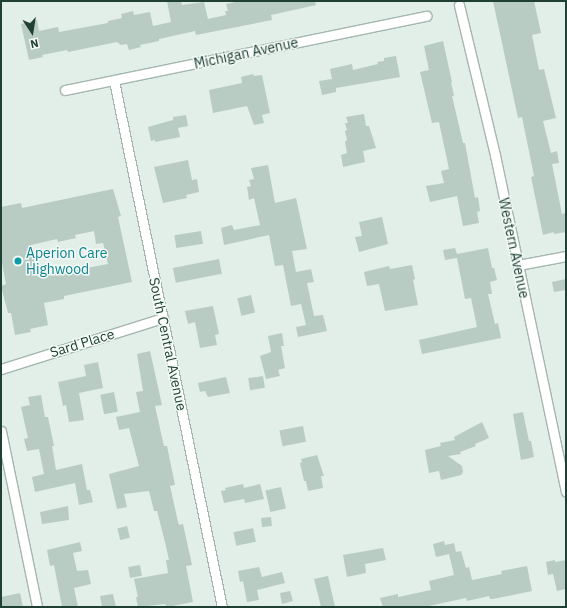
<!DOCTYPE html>
<style>
body{margin:0}
#map{position:relative;width:567px;height:608px;overflow:hidden;background:#e2eee8;font-family:"IBM Plex Sans",sans-serif}
div>[style]{position:absolute}
[style*='--x']{left:calc(var(--x)*1px);top:calc(var(--y)*1px);width:calc(var(--w)*1px);rotate:calc(var(--a)*1deg)}
.building>*{inset:0;background:#b9ccc3;transform-origin:0 0}
.roads{filter:drop-shadow(1px 0 #a4b6af) drop-shadow(-1px 0 #a4b6af) drop-shadow(0 1px #a4b6af) drop-shadow(0 -1px #a4b6af)}
.street>*{height:9px;margin:-4.5px;padding:0 4.5px;transform-origin:4.5px;border-radius:4.5px;background:#fff}
.dots>*{width:11px;height:11px;translate:-50% -50%;box-sizing:border-box;border:2px solid #f3faf6;border-radius:50%}
span{translate:-50% -50%;white-space:nowrap;text-align:center;line-height:1.15;-webkit-text-stroke:3px #f3faf6;paint-order:stroke}
.street-label{font-size:14px;color:#204036}
.culture-label{font-size:14px;color:#0d838f}
.left{translate:0 -50%;text-align:left}
.frame{position:absolute;inset:0;border:2px solid #204036;pointer-events:none}
.north{position:absolute;left:12px;top:12px;width:40px;height:40px;-webkit-text-stroke:3px #f3faf6;paint-order:stroke;rotate:168deg;font-size:11px;font-weight:700;line-height:16px;text-align:center;color:#204036}
.north::after{content:'';display:block;margin:auto;width:14px;height:18px;background:#204036;clip-path:polygon(50% 0,100% 100%,50% 72%,0 100%)}
</style>
<div id="map">
<div class="building">
<i style="clip-path:polygon(167px 1px,181px 1px,182px 5px,204px 2px,208px 19px,226px 15px,225px 11px,228px 11px,226px 4px,240px 1px,315px 1px,316px 5px,271px 15px,272px 20px,196px 35px,195px 31px,159px 39px,159px 41px,140px 45px,141px 47px,129px 50px,127px 44px,121px 45px,117px 42px,68px 52px,67px 50px,42px 55px,43px 57px,29px 60px,21px 24px,37px 20px,39px 31px,58px 27px,59px 32px,108px 23px,108px 21px,122px 18px,121px 14px,133px 11px,134px 15px,150px 12px,153px 26px,171px 22px)"></i>
<i style="clip-path:polygon(493px 1px,534px 1px,541px 33px,532px 35px,539px 70px,544px 69px,556px 118px,543px 121px,551px 153px,557px 151px,559px 163px,552px 164px,562px 214px,566px 213px,566px 232px,554px 234px,554px 232px,543px 235px,531px 177px,534px 176px,522px 117px,518px 118px)"></i>
<i style="clip-path:polygon(443px 41px,452px 82px,451px 82px,454px 96px,452px 96px,463px 143px,465px 143px,475px 198px,478px 197px,480px 211px,477px 212px,479px 223px,463px 226px,457px 196px,430px 202px,426px 186px,444px 183px,441px 171px,449px 169px,439px 122px,432px 123px,420px 72px,429px 70px,424px 46px)"></i>
<i style="clip-path:polygon(396px 56px,400px 77px,336px 88px,336px 92px,322px 95px,319px 81px,332px 79px,330px 69px,352px 64px,353px 70px,378px 64px,377px 62px,384px 61px,384px 58px)"></i>
<i style="clip-path:polygon(253px 74px,254px 76px,262px 75px,270px 113px,262px 115px,264px 123px,254px 125px,247px 106px,213px 113px,209px 90px,242px 83px,241px 77px)"></i>
<i style="clip-path:polygon(364px 114px,366px 126px,369px 126px,376px 148px,363px 151px,365px 162px,343px 167px,341px 155px,347px 153px,345px 142px,347px 140px,345px 131px,347px 130px,345px 123px,348px 123px,346px 117px)"></i>
<i style="clip-path:polygon(186px 115px,188px 126px,178px 128px,180px 137px,155px 142px,155px 140px,151px 141px,148px 127px,173px 120px,173px 117px)"></i>
<i style="clip-path:polygon(188px 160px,192px 180px,197px 179px,199px 192px,186px 195px,187px 198px,163px 203px,154px 167px)"></i>
<i style="clip-path:polygon(268px 165px,275px 203px,296px 198px,307px 249px,292px 251px,296px 272px,311px 269px,314px 282px,307px 283px,314px 316px,323px 315px,327px 331px,298px 337px,296px 327px,306px 325px,301px 304px,291px 306px,283px 265px,275px 266px,269px 235px,224px 245px,221px 228px,232px 225px,234px 230px,260px 225px,254px 198px,249px 200px,247px 187px,251px 186px,249px 180px,254px 179px,251px 168px)"></i>
<i style="clip-path:polygon(evenodd,113px 189px,121px 216px,118px 217px,132px 282px,64px 296px,64px 299px,44px 303px,48px 325px,30px 329px,31px 332px,15px 335px,11px 313px,8px 313px,1px 286px,6px 284px,1px 258px,1px 207px,21px 203px,22px 208px,113px 189px,94px 231px,96px 244px,103px 243px,108px 264px,38px 277px,31px 245px,57px 239px,58px 242px,76px 238px,75px 235px,94px 231px)"></i>
<i style="clip-path:polygon(382px 217px,388px 244px,359px 252px,355px 237px,362px 236px,359px 222px)"></i>
<i style="left:201px;top:231px;width:13px;height:27px;rotate:81deg"></i>
<i style="clip-path:polygon(455px 248px,457px 254px,488px 248px,492px 268px,494px 268px,497px 280px,490px 282px,492px 294px,488px 294px,495px 324px,498px 323px,501px 338px,422px 354px,419px 340px,477px 327px,471px 298px,465px 299px,457px 258px,445px 260px,443px 250px)"></i>
<i style="left:219px;top:259px;width:15px;height:47px;rotate:79deg"></i>
<i style="clip-path:polygon(412px 265px,415px 279px,413px 280px,418px 305px,385px 311px,379px 284px,367px 286px,364px 272px,389px 266px,390px 269px)"></i>
<i style="clip-path:polygon(566px 279px,566px 290px,554px 292px,552px 282px)"></i>
<i style="left:251px;top:295px;width:18px;height:14px;rotate:77deg"></i>
<i style="clip-path:polygon(213px 306px,219px 334px,215px 335px,217px 345px,200px 348px,195px 322px,188px 324px,185px 311px)"></i>
<i style="clip-path:polygon(282px 333px,284px 346px,281px 346px,285px 368px,278px 370px,280px 376px,266px 379px,260px 356px,271px 352px,268px 336px)"></i>
<i style="clip-path:polygon(150px 351px,162px 405px,155px 406px,164px 446px,167px 446px,175px 485px,170px 486px,178px 522px,179px 525px,183px 524px,192px 565px,186px 566px,193px 602px,167px 607px,165px 604px,138px 607px,136px 597px,138px 597px,134px 579px,168px 573px,166px 560px,169px 560px,165px 542px,157px 511px,154px 511px,149px 491px,124px 494px,127px 507px,117px 509px,109px 474px,139px 466px,129px 428px,119px 430px,116px 417px,140px 412px,136px 392px,143px 391px,137px 354px)"></i>
<i style="clip-path:polygon(98px 362px,103px 388px,79px 393px,84px 420px,69px 422px,66px 405px,63px 406px,58px 382px,86px 376px,84px 365px)"></i>
<i style="left:263px;top:376px;width:12px;height:15px;rotate:81deg"></i>
<i style="clip-path:polygon(226px 377px,230px 393px,208px 397px,205px 391px,200px 392px,198px 383px)"></i>
<i style="left:114px;top:392px;width:20px;height:14px;rotate:79deg"></i>
<i style="clip-path:polygon(41px 395px,45px 417px,48px 417px,54px 446px,52px 446px,56px 470px,82px 464px,87px 490px,90px 490px,93px 502px,79px 505px,75px 483px,35px 492px,32px 477px,44px 474px,39px 449px,27px 451px,24px 439px,28px 438px,21px 407px,30px 405px,28px 397px)"></i>
<i style="clip-path:polygon(523px 412px,529px 441px,531px 441px,534px 457px,521px 460px,513px 414px)"></i>
<i style="clip-path:polygon(482px 422px,489px 438px,475px 444px,476px 446px,460px 452px,461px 454px,448px 456px,462px 466px,463px 472px,461px 475px,441px 480px,439px 471px,429px 473px,425px 450px,441px 446px,440px 443px,455px 440px,454px 437px)"></i>
<i style="left:303px;top:426px;width:16px;height:24px;rotate:79deg"></i>
<i style="clip-path:polygon(317px 455px,324px 476px,321px 476px,323px 488px,308px 491px,306px 481px,304px 481px,300px 463px,302px 462px,301px 459px)"></i>
<i style="clip-path:polygon(243px 484px,244px 488px,260px 484px,264px 499px,245px 503px,244px 499px,224px 503px,221px 491px,226px 490px,225px 488px)"></i>
<i style="left:281px;top:487px;width:22px;height:16px;rotate:77deg"></i>
<i style="clip-path:polygon(68px 506px,69px 520px,42px 524px,40px 512px)"></i>
<i style="left:271px;top:517px;width:9px;height:10px;rotate:84deg"></i>
<i style="left:127px;top:526px;width:12px;height:10px;rotate:76deg"></i>
<i style="left:253px;top:528px;width:14px;height:20px;rotate:78deg"></i>
<i style="clip-path:polygon(444px 541px,445px 545px,454px 543px,456px 552px,461px 551px,466px 568px,469px 567px,472px 580px,502px 574px,501px 571px,527px 566px,532px 591px,493px 599px,490px 599px,489px 596px,467px 601px,466px 598px,424px 607px,383px 607px,380px 598px,398px 594px,398px 597px,431px 590px,429px 581px,454px 575px,449px 554px,436px 557px,433px 544px)"></i>
<i style="clip-path:polygon(80px 542px,82px 551px,73px 553px,77px 571px,88px 570px,91px 584px,74px 588px,78px 607px,62px 607px,54px 565px,50px 566px,47px 550px)"></i>
<i style="clip-path:polygon(383px 548px,386px 560px,365px 564px,366px 573px,347px 577px,343px 555px)"></i>
<i style="clip-path:polygon(555px 560px,555px 562px,566px 560px,566px 589px,557px 591px,553px 574px,548px 575px,546px 562px)"></i>
<i style="left:140px;top:565px;width:11px;height:12px;rotate:80deg"></i>
<i style="clip-path:polygon(259px 567px,262px 577px,282px 572px,285px 583px,257px 590px,259px 600px,247px 602px,243px 581px,240px 582px,238px 571px)"></i>
<i style="clip-path:polygon(328px 576px,335px 607px,321px 607px,314px 579px)"></i>
<i style="clip-path:polygon(290px 591px,293px 601px,282px 604px,280px 593px)"></i>
<i style="clip-path:polygon(20px 593px,23px 607px,1px 607px,1px 597px)"></i>
<i style="clip-path:polygon(113px 594px,116px 607px,102px 607px,100px 596px)"></i>
</div>
<div class="roads">
<div class="street">
<i style="--x:459;--y:5;--w:154;--a:76.5"></i>
<i style="--x:495;--y:155;--w:344;--a:78.1"></i>
<i style="--x:114;--y:81;--w:537;--a:78.4"></i>
<i style="--x:65;--y:90;--w:369;--a:-11.6"></i>
<i style="--x:518;--y:265;--w:49;--a:-10.6"></i>
<i style="--x:1;--y:369;--w:170;--a:-17.5"></i>
<i style="--x:1;--y:431;--w:180;--a:78.4"></i>
</div>
</div>
<div class="dots">
<i style="left:18px;top:261px;background:#0f9aa8"></i>
</div>
<div class="street-label">
<span style="left:246px;top:53px;rotate:-12deg">Michigan Avenue</span>
<span style="left:514px;top:248px;rotate:78deg">Western Avenue</span>
<span style="left:82px;top:343px;rotate:-17deg">Sard Place</span>
<span style="left:168px;top:344px;rotate:78deg">South Central Avenue</span>
</div>
<div class="culture-label">
<span class="left" style="left:26px;top:261px">Aperion Care<br>Highwood</span>
</div>
<div class="frame"></div>
<div class="north">N</div>
</div>
